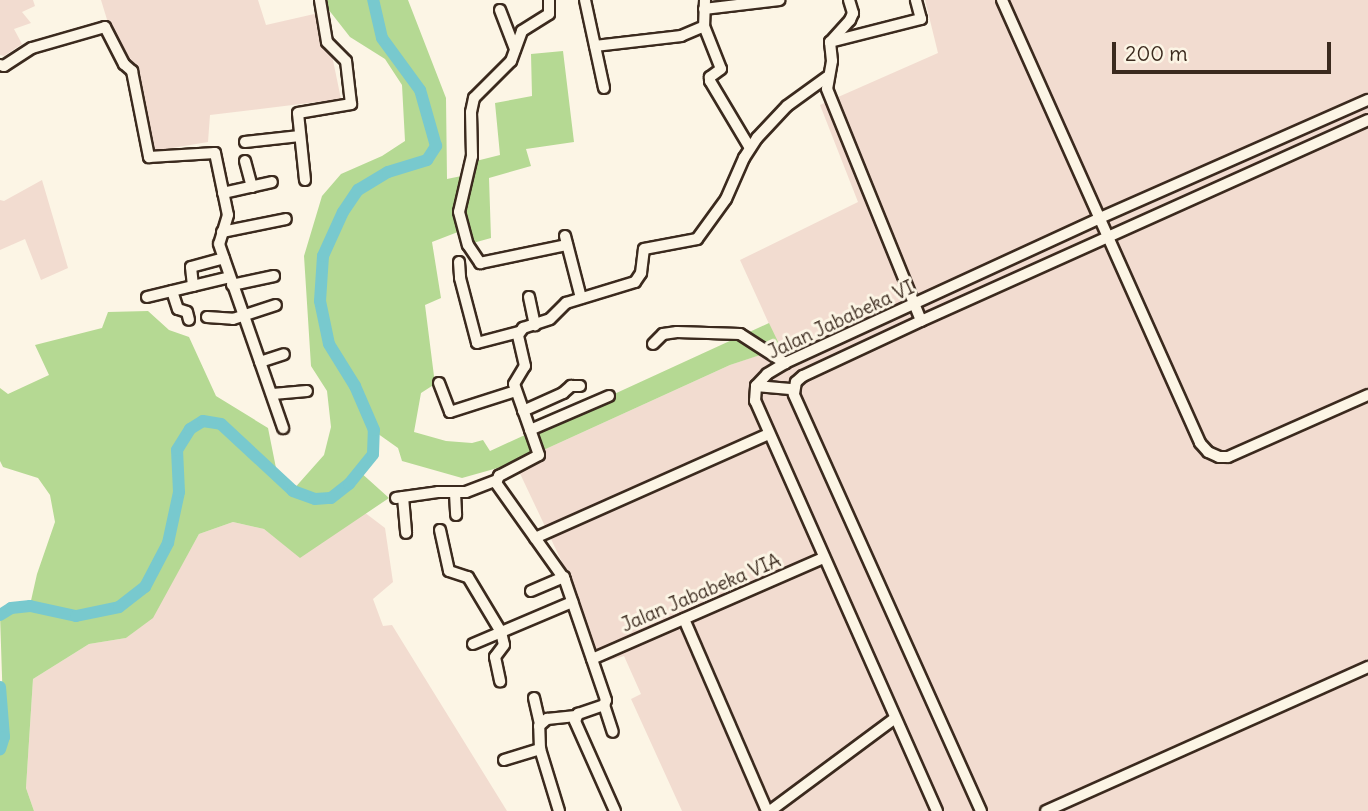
<!DOCTYPE html>
<style>
body{margin:0}
#map{position:relative;width:1368px;height:811px;overflow:hidden;background:#fcf5e5;font-family:Delius,sans-serif}
div>[style]{position:absolute}
[style*='--x']{left:calc(var(--x)*1px);top:calc(var(--y)*1px);width:calc(var(--w)*1px);rotate:calc(var(--a)*1deg)}
.built>*{inset:0;background:#f2dcd0}
.green>*{inset:0;background:#b5d993}
.river>*{height:12px;margin:-6px;padding:0 6px;transform-origin:6px;border-radius:6px;background:#78c9ce}
.roads{filter:drop-shadow(2px 0 #3b2a1e) drop-shadow(-2px 0 #3b2a1e) drop-shadow(0 2px #3b2a1e) drop-shadow(0 -2px #3b2a1e)}
.minor>*{height:10px;margin:-5px;padding:0 5px;transform-origin:5px;border-radius:5px;background:#fcf5e5}
span{translate:-50% -50%;white-space:nowrap;text-align:center;line-height:1.15;-webkit-text-stroke:6px #fcf5e5;paint-order:stroke}
.street-label{font-size:19px;color:#3b2a1e}
.scale{position:absolute;left:1112px;top:42px;width:219px;height:32px;box-sizing:border-box;border:4px solid #3b2a1e;border-top:0;padding-left:9px;font-size:21px;line-height:24px;white-space:nowrap;color:#3b2a1e;-webkit-text-stroke:5px #fcf5e5;paint-order:stroke}
</style>
<div id="map">
<div class="built">
<i style="clip-path:polygon(0 0,33px 0,35px 6px,22px 12px,31px 23px,14px 29px,22px 44px,4px 56px,0 55px)"></i>
<i style="clip-path:polygon(101px 0,258px 0,266px 25px,323px 12px,341px 99px,210px 115px,208px 142px,154px 151px,138px 67px,120px 62px)"></i>
<i style="clip-path:polygon(925px 0,1368px 0,1368px 811px,682px 811px,631px 699px,641px 694px,624px 656px,597px 664px,569px 577px,515px 463px,730px 365px,780px 348px,740px 260px,858px 202px,820px 105px,938px 53px)"></i>
<i style="clip-path:polygon(42px 180px,68px 268px,41px 280px,25px 239px,0 250px,0 200px,4px 201px)"></i>
<i style="clip-path:polygon(364px 512px,385px 528px,393px 582px,373px 599px,383px 626px,392px 625px,507px 811px,34px 811px,26px 788px,33px 679px,89px 644px,126px 638px,152px 618px,199px 534px,233px 522px,264px 529px,300px 557px)"></i>
</div>
<div class="green">
<i style="clip-path:polygon(321px 0,408px 0,446px 98px,447px 179px,476px 173px,476px 161px,500px 155px,495px 103px,532px 96px,531px 54px,563px 51px,574px 142px,526px 149px,531px 166px,489px 178px,491px 238px,473px 243px,463px 230px,432px 242px,441px 298px,425px 305px,435px 384px,421px 393px,414px 432px,446px 441px,472px 443px,483px 440px,490px 451px,769px 323px,781px 348px,730px 365px,515px 463px,462px 478px,402px 461px,398px 448px,374px 431px,373px 454px,359px 471px,389px 498px,300px 558px,264px 529px,233px 522px,199px 534px,153px 618px,126px 638px,89px 644px,33px 679px,26px 788px,34px 811px,0 811px,0 749px,4px 737px,0 615px,11px 608px,30px 605px,37px 574px,55px 522px,50px 495px,38px 478px,3px 467px,0 461px,0 388px,8px 394px,49px 375px,35px 345px,102px 328px,108px 312px,148px 311px,169px 330px,189px 337px,216px 396px,268px 428px,278px 478px,292px 491px,324px 455px,331px 427px,327px 391px,311px 366px,304px 256px,322px 196px,341px 174px,382px 156px,405px 141px,402px 85px,385px 59px,350px 37px)"></i>
</div>
<div class="river">
<i style="--x:0;--y:615;--w:13;--a:-32"></i>
<i style="--x:11;--y:608;--w:19;--a:-6"></i>
<i style="--x:30;--y:606;--w:47;--a:12.3"></i>
<i style="--x:76;--y:616;--w:44;--a:-11.8"></i>
<i style="--x:119;--y:607;--w:33;--a:-38"></i>
<i style="--x:145;--y:587;--w:50;--a:-62.4"></i>
<i style="--x:168;--y:543;--w:52;--a:-77.8"></i>
<i style="--x:179;--y:492;--w:42;--a:-92.7"></i>
<i style="--x:177;--y:450;--w:25;--a:-58"></i>
<i style="--x:190;--y:429;--w:15;--a:-32"></i>
<i style="--x:203;--y:421;--w:18;--a:9"></i>
<i style="--x:221;--y:424;--w:98;--a:42.9"></i>
<i style="--x:293;--y:491;--w:23;--a:20"></i>
<i style="--x:315;--y:499;--w:16;--a:-4"></i>
<i style="--x:331;--y:498;--w:23;--a:-38"></i>
<i style="--x:349;--y:484;--w:38;--a:-51"></i>
<i style="--x:373;--y:454;--w:24;--a:-88"></i>
<i style="--x:374;--y:430;--w:48;--a:-113.4"></i>
<i style="--x:355;--y:386;--w:49;--a:-121.8"></i>
<i style="--x:329;--y:344;--w:44;--a:-101.8"></i>
<i style="--x:320;--y:301;--w:45;--a:-86.2"></i>
<i style="--x:323;--y:256;--w:48;--a:-65.6"></i>
<i style="--x:343;--y:212;--w:27;--a:-56"></i>
<i style="--x:358;--y:190;--w:35;--a:-31"></i>
<i style="--x:388;--y:172;--w:41;--a:-17.1"></i>
<i style="--x:427;--y:160;--w:17;--a:-57"></i>
<i style="--x:436;--y:146;--w:58;--a:-105.9"></i>
<i style="--x:420;--y:90;--w:64;--a:-126.2"></i>
<i style="--x:382;--y:38;--w:39;--a:-103"></i>
<i style="--x:0;--y:687;--w:50;--a:85.4"></i>
<i style="--x:4;--y:737;--w:13;--a:108"></i>
</div>
<div class="roads">
<div class="minor">
<i style="--x:549;--y:0;--w:14;--a:90"></i>
<i style="--x:549;--y:14;--w:32;--a:148"></i>
<i style="--x:522;--y:31;--w:32;--a:110"></i>
<i style="--x:511;--y:61;--w:52;--a:135"></i>
<i style="--x:474;--y:98;--w:14;--a:102"></i>
<i style="--x:471;--y:112;--w:44;--a:88.7"></i>
<i style="--x:472;--y:156;--w:57;--a:103.1"></i>
<i style="--x:459;--y:212;--w:34;--a:75"></i>
<i style="--x:468;--y:245;--w:22;--a:56"></i>
<i style="--x:480;--y:263;--w:89;--a:-11.7"></i>
<i style="--x:585;--y:0;--w:90;--a:77.8"></i>
<i style="--x:705;--y:0;--w:26;--a:92"></i>
<i style="--x:704;--y:26;--w:46;--a:68.4"></i>
<i style="--x:721;--y:69;--w:14;--a:144"></i>
<i style="--x:710;--y:77;--w:4;--a:90"></i>
<i style="--x:710;--y:81;--w:78;--a:59.2"></i>
<i style="--x:849;--y:0;--w:14;--a:73"></i>
<i style="--x:853;--y:13;--w:8;--a:113"></i>
<i style="--x:850;--y:20;--w:30;--a:132"></i>
<i style="--x:830;--y:42;--w:19;--a:84"></i>
<i style="--x:832;--y:61;--w:28;--a:100"></i>
<i style="--x:827;--y:89;--w:250;--a:67.9"></i>
<i style="--x:1002;--y:0;--w:485;--a:65.9"></i>
<i style="--x:1200;--y:443;--w:12;--a:48"></i>
<i style="--x:1208;--y:452;--w:12;--a:24"></i>
<i style="--x:1219;--y:457;--w:9;--a:0"></i>
<i style="--x:1228;--y:457;--w:153;--a:-23.9"></i>
<i style="--x:704;--y:9;--w:76;--a:-6.8"></i>
<i style="--x:500;--y:10;--w:42;--a:69"></i>
<i style="--x:830;--y:42;--w:94;--a:-14.2"></i>
<i style="--x:921;--y:19;--w:20;--a:-105"></i>
<i style="--x:595;--y:46;--w:87;--a:-6.6"></i>
<i style="--x:681;--y:36;--w:25;--a:-23"></i>
<i style="--x:0;--y:65;--w:4;--a:14"></i>
<i style="--x:4;--y:66;--w:33;--a:-33"></i>
<i style="--x:32;--y:48;--w:76;--a:-16"></i>
<i style="--x:105;--y:27;--w:42;--a:62.8"></i>
<i style="--x:124;--y:64;--w:11;--a:41"></i>
<i style="--x:132;--y:71;--w:88;--a:78.8"></i>
<i style="--x:149;--y:157;--w:66;--a:-3.5"></i>
<i style="--x:215;--y:153;--w:63;--a:78.2"></i>
<i style="--x:228;--y:215;--w:30;--a:107"></i>
<i style="--x:219;--y:244;--w:195;--a:70.8"></i>
<i style="--x:245;--y:142;--w:55;--a:-6.2"></i>
<i style="--x:245;--y:161;--w:27;--a:75"></i>
<i style="--x:305;--y:180;--w:67;--a:-96"></i>
<i style="--x:298;--y:113;--w:54;--a:-9.6"></i>
<i style="--x:351;--y:104;--w:43;--a:-96.6"></i>
<i style="--x:346;--y:61;--w:27;--a:-135"></i>
<i style="--x:327;--y:42;--w:43;--a:-99.5"></i>
<i style="--x:223;--y:193;--w:50;--a:-12.7"></i>
<i style="--x:222;--y:232;--w:65;--a:-11.5"></i>
<i style="--x:565;--y:236;--w:64;--a:75.5"></i>
<i style="--x:459;--y:262;--w:16;--a:86"></i>
<i style="--x:460;--y:278;--w:67;--a:75.3"></i>
<i style="--x:477;--y:343;--w:43;--a:-14.7"></i>
<i style="--x:232;--y:285;--w:43;--a:-12.1"></i>
<i style="--x:193;--y:286;--w:19;--a:-96"></i>
<i style="--x:191;--y:267;--w:34;--a:-15"></i>
<i style="--x:172;--y:291;--w:19;--a:72"></i>
<i style="--x:178;--y:309;--w:9;--a:18"></i>
<i style="--x:187;--y:312;--w:8;--a:76"></i>
<i style="--x:147;--y:297;--w:85;--a:-13.5"></i>
<i style="--x:529;--y:297;--w:29;--a:78"></i>
<i style="--x:207;--y:317;--w:26;--a:4"></i>
<i style="--x:233;--y:319;--w:45;--a:-18"></i>
<i style="--x:653;--y:344;--w:14;--a:-45"></i>
<i style="--x:663;--y:334;--w:14;--a:-8"></i>
<i style="--x:677;--y:332;--w:63;--a:1.8"></i>
<i style="--x:740;--y:334;--w:54;--a:32.8"></i>
<i style="--x:260;--y:362;--w:25;--a:-18"></i>
<i style="--x:439;--y:383;--w:31;--a:69"></i>
<i style="--x:450;--y:412;--w:69;--a:-17.7"></i>
<i style="--x:756;--y:386;--w:37;--a:5"></i>
<i style="--x:273;--y:394;--w:34;--a:-5"></i>
<i style="--x:523;--y:411;--w:44;--a:-24.2"></i>
<i style="--x:563;--y:393;--w:11;--a:-41"></i>
<i style="--x:571;--y:386;--w:9;--a:0"></i>
<i style="--x:530;--y:430;--w:86;--a:-23.3"></i>
<i style="--x:455;--y:493;--w:22;--a:87"></i>
<i style="--x:403;--y:497;--w:36;--a:85"></i>
<i style="--x:396;--y:498;--w:42;--a:-8.1"></i>
<i style="--x:438;--y:492;--w:28;--a:0"></i>
<i style="--x:466;--y:492;--w:31;--a:-21"></i>
<i style="--x:440;--y:530;--w:42;--a:77.6"></i>
<i style="--x:449;--y:571;--w:20;--a:18"></i>
<i style="--x:468;--y:577;--w:64;--a:59"></i>
<i style="--x:501;--y:632;--w:13;--a:77"></i>
<i style="--x:504;--y:645;--w:15;--a:127"></i>
<i style="--x:495;--y:657;--w:25;--a:78"></i>
<i style="--x:535;--y:538;--w:256;--a:-24"></i>
<i style="--x:531;--y:591;--w:36;--a:-23"></i>
<i style="--x:684;--y:619;--w:209;--a:66.6"></i>
<i style="--x:473;--y:644;--w:108;--a:-23"></i>
<i style="--x:592;--y:659;--w:252;--a:-23.6"></i>
<i style="--x:534;--y:698;--w:26;--a:77"></i>
<i style="--x:604;--y:705;--w:28;--a:72"></i>
<i style="--x:504;--y:760;--w:38;--a:-17"></i>
<i style="--x:559;--y:811;--w:65;--a:-107"></i>
<i style="--x:540;--y:749;--w:23;--a:-92"></i>
<i style="--x:539;--y:726;--w:11;--a:-41"></i>
<i style="--x:547;--y:719;--w:29;--a:-6"></i>
<i style="--x:615;--y:811;--w:98;--a:-114"></i>
<i style="--x:575;--y:721;--w:8;--a:-67"></i>
<i style="--x:578;--y:714;--w:28;--a:-19"></i>
<i style="--x:604;--y:705;--w:5;--a:-68"></i>
<i style="--x:606;--y:700;--w:127;--a:-108.9"></i>
<i style="--x:565;--y:580;--w:119;--a:-125.4"></i>
<i style="--x:496;--y:483;--w:8;--a:-67"></i>
<i style="--x:499;--y:476;--w:45;--a:-27.7"></i>
<i style="--x:539;--y:455;--w:75;--a:-109.4"></i>
<i style="--x:514;--y:384;--w:21;--a:-59"></i>
<i style="--x:525;--y:366;--w:32;--a:-103"></i>
<i style="--x:518;--y:335;--w:9;--a:-54"></i>
<i style="--x:523;--y:328;--w:28;--a:-18"></i>
<i style="--x:550;--y:319;--w:23;--a:-45"></i>
<i style="--x:566;--y:303;--w:72;--a:-16.9"></i>
<i style="--x:635;--y:282;--w:11;--a:-56"></i>
<i style="--x:641;--y:273;--w:24;--a:-83"></i>
<i style="--x:644;--y:249;--w:54;--a:-10.7"></i>
<i style="--x:697;--y:239;--w:49;--a:-54.1"></i>
<i style="--x:726;--y:199;--w:45;--a:-66.3"></i>
<i style="--x:744;--y:158;--w:24;--a:-57"></i>
<i style="--x:757;--y:138;--w:44;--a:-46.8"></i>
<i style="--x:787;--y:106;--w:49;--a:-35.9"></i>
<i style="--x:770;--y:811;--w:156;--a:-36.6"></i>
<i style="--x:937;--y:811;--w:449;--a:-113.9"></i>
<i style="--x:755;--y:401;--w:15;--a:-86"></i>
<i style="--x:756;--y:386;--w:16;--a:-47"></i>
<i style="--x:767;--y:374;--w:21;--a:-31"></i>
<i style="--x:785;--y:363;--w:347;--a:-24.7"></i>
<i style="--x:1100;--y:218;--w:293;--a:-23.8"></i>
<i style="--x:981;--y:811;--w:457;--a:-114.2"></i>
<i style="--x:794;--y:394;--w:12;--a:-81"></i>
<i style="--x:796;--y:382;--w:9;--a:-41"></i>
<i style="--x:803;--y:376;--w:130;--a:-25"></i>
<i style="--x:921;--y:321;--w:490;--a:-24.2"></i>
<i style="--x:1046;--y:811;--w:353;--a:-24.1"></i>
</div>
</div>
<div class="street-label">
<span style="left:841px;top:320px;rotate:-25deg">Jalan Jababeka VI</span>
<span style="left:701px;top:593px;rotate:-23deg">Jalan Jababeka VIA</span>
</div>
<div class="scale">200 m</div>
</div>
